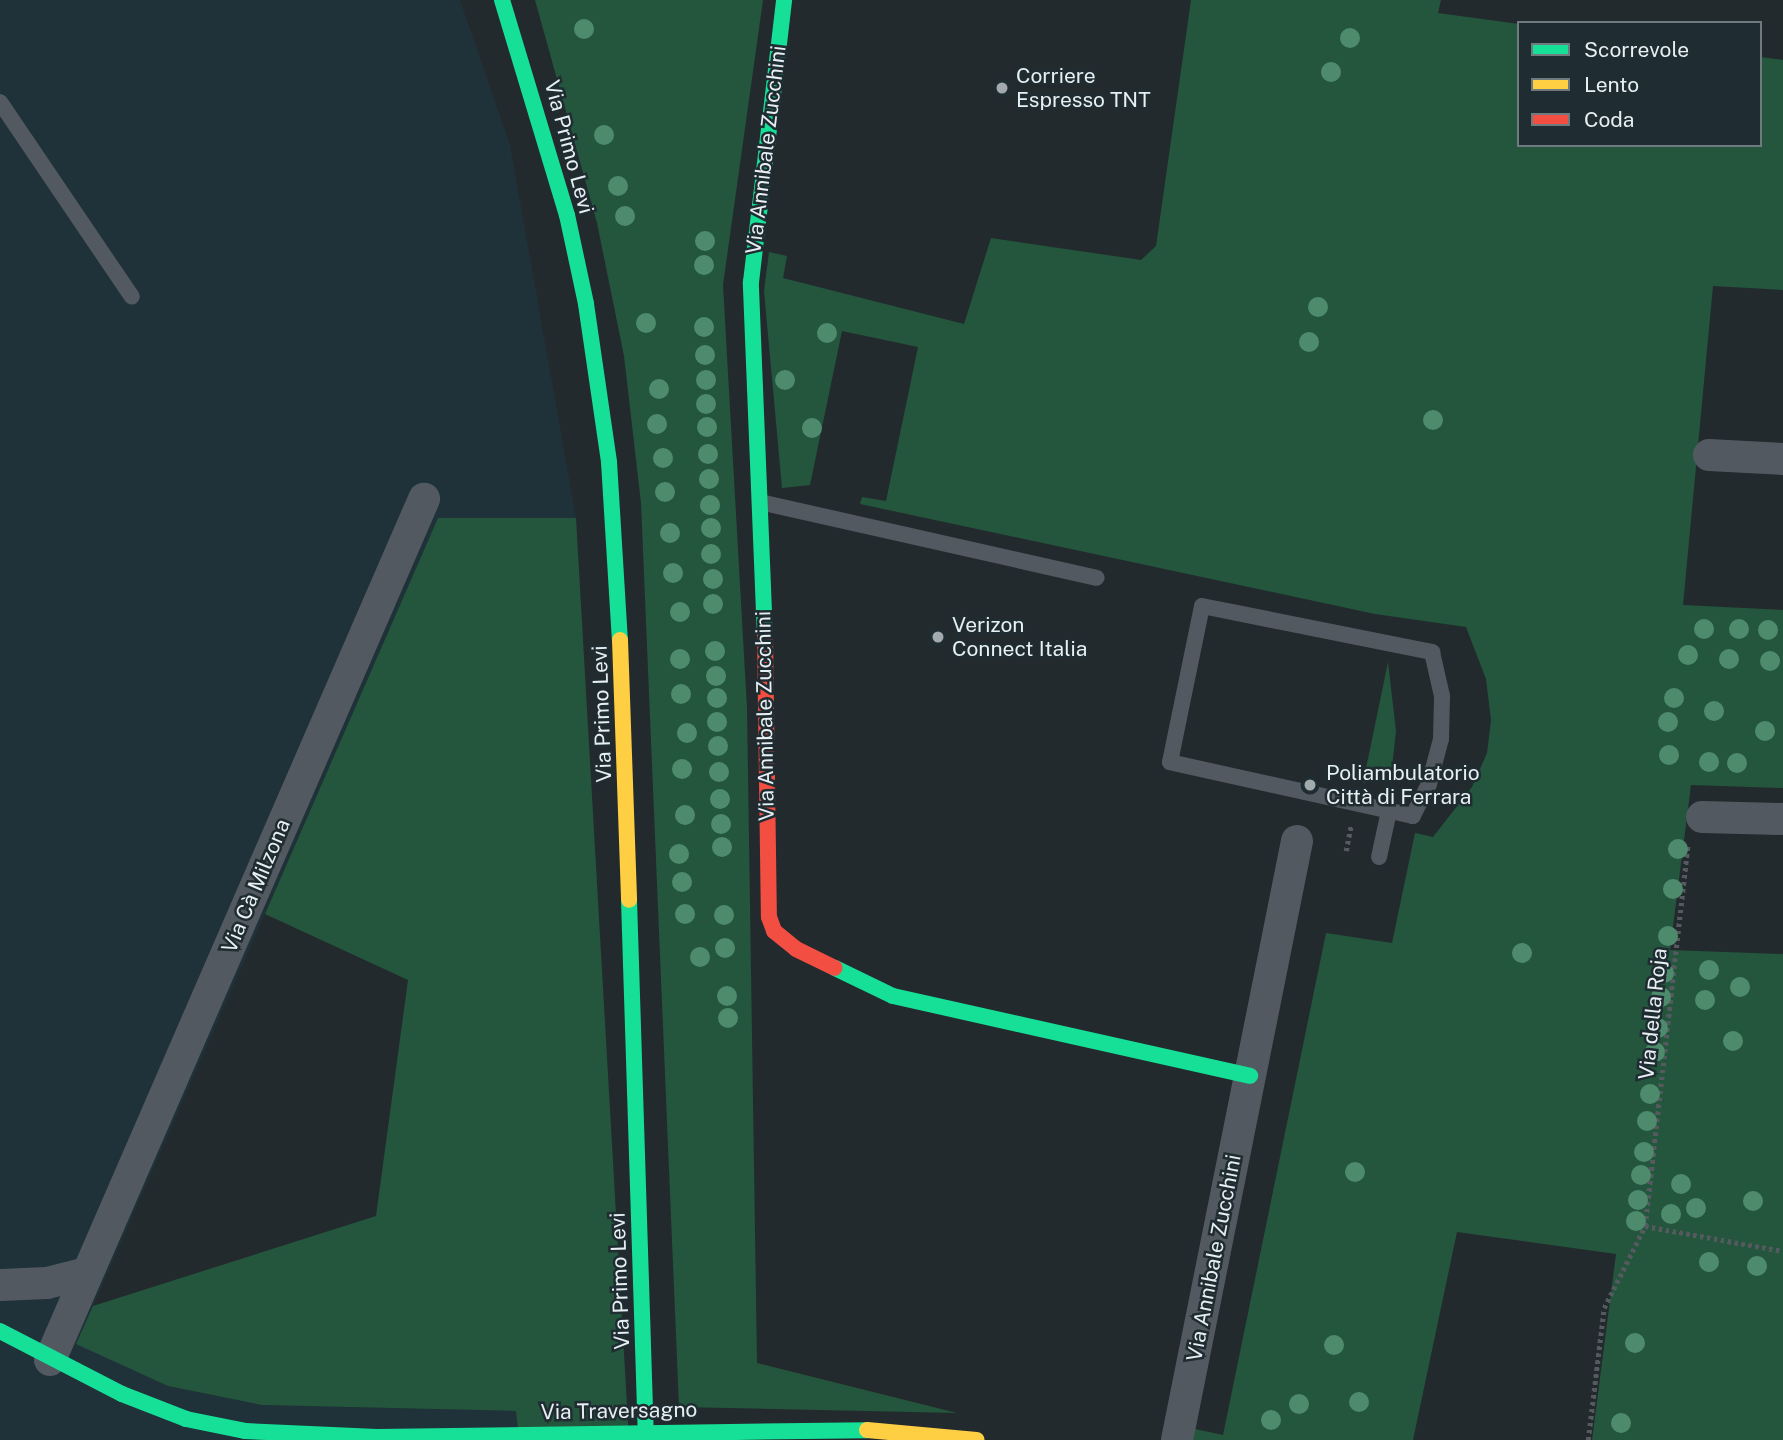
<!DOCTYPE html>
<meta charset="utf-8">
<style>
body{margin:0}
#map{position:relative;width:1783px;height:1440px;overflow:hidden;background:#232a2d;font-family:"Public Sans",sans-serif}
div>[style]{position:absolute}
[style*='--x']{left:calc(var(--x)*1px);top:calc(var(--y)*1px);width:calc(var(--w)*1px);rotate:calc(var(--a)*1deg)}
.built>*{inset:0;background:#1f3139}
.green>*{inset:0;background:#23563d}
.path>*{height:4.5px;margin-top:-2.25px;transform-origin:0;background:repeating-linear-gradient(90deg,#565a60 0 3.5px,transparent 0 7px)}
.lane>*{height:16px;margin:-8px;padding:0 8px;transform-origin:8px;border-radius:8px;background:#535960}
.street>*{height:32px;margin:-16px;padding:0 16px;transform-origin:16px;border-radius:16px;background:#535960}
.fast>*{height:16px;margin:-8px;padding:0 8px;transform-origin:8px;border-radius:8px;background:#16e098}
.slow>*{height:16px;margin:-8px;padding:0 8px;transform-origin:8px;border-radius:8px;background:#ffcf43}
.jam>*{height:16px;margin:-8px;padding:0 8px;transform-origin:8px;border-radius:8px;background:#f24e42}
.trees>*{width:20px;height:20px;margin:-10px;border-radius:50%;background:#4e8b6c}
.dots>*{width:19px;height:19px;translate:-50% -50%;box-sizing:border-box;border:4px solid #1f2c31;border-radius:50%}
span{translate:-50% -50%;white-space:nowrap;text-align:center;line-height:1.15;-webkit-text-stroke:5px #1f2c31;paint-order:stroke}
.poi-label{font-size:21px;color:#e7eff3}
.left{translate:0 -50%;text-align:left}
.street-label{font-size:21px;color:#e7eff3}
.legend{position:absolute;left:1517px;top:21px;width:245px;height:126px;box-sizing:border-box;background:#1f2c31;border:2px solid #6f7a7f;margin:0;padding:9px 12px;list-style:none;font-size:21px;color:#e7eff3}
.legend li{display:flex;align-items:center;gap:14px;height:35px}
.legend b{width:35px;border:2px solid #6f7a7f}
</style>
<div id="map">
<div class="built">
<i style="clip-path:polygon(0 0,460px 0,510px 145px,576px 518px,438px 518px,77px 1343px,168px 1386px,262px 1405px,516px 1411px,519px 1440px,0 1440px)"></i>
</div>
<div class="green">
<i style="clip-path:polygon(535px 0,763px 0,723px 285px,747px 708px,757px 1363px,957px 1413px,679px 1407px,641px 503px,624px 356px,597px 223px)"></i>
<i style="clip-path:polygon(1191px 0,1441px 0,1438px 13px,1519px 24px,1519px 145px,1760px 145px,1760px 57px,1783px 60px,1783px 290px,1713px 286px,1683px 605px,1783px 610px,1783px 788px,1691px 785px,1670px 950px,1783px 954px,1783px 1440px,1592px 1440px,1616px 1254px,1457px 1232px,1413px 1440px,1193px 1440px,1195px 1429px,1223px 1435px,1326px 933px,1392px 943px,1415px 833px,1433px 837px,1472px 787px,1487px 753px,1491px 720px,1486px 679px,1466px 627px,1375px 614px,860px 504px,862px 497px,886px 501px,918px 347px,842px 331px,810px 485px,782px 488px,764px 291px,769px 252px,787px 256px,783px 278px,964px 324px,991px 238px,1141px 260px,1156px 246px)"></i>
<i style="clip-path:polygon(438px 518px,576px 518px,629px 1440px,519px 1440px,516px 1411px,262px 1405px,168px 1386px,76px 1344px,93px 1306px,376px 1216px,408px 980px,265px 914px)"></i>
<i style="clip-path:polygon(1388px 662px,1396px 731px,1392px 768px,1419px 767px,1363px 783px)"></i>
</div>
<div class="path">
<i style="--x:1346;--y:851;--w:26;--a:-79"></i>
<i style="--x:1645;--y:1226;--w:140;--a:10.3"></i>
<i style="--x:1588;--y:1440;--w:133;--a:-83.1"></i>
<i style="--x:1604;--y:1308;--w:92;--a:-63.4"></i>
<i style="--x:1645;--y:1226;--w:383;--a:-83.6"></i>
</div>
<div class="lane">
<i style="--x:0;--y:102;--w:235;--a:55.9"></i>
<i style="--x:760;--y:502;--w:345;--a:12.7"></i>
<i style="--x:1202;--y:606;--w:235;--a:11.3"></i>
<i style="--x:1432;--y:652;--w:45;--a:77.2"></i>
<i style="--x:1442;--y:696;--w:43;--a:91.3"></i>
<i style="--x:1441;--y:739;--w:47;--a:104.9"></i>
<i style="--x:1429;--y:784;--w:36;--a:117"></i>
<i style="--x:1413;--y:816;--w:249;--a:-167.5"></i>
<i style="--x:1170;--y:762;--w:159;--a:-78.4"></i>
<i style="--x:1379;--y:857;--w:47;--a:-77.7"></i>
</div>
<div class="street">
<i style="--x:1709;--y:455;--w:74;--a:3.1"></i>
<i style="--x:1702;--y:817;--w:81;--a:1.4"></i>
<i style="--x:0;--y:1285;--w:47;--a:-2.4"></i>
<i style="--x:47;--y:1283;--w:41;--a:-14"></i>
<i style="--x:50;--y:1360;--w:939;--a:-66.52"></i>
<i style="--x:1177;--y:1440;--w:611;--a:-78.67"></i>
</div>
<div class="fast">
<i style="--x:502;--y:0;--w:225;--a:73.2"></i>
<i style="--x:567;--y:215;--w:91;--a:77.9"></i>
<i style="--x:586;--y:304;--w:160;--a:81.7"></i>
<i style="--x:609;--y:462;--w:178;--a:86.5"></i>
<i style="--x:765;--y:637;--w:355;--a:-92.3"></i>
<i style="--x:751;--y:282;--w:284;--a:-83.3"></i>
<i style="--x:629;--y:900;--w:540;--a:88.2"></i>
<i style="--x:835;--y:968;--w:64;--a:25.8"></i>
<i style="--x:893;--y:996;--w:366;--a:12.6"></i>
<i style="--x:0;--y:1331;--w:137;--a:27.3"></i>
<i style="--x:122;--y:1394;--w:69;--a:21.3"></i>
<i style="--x:186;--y:1419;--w:60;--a:11.5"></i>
<i style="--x:245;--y:1431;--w:132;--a:2.6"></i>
<i style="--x:377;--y:1437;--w:490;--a:-0.8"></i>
</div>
<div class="slow">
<i style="--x:620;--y:640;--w:260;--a:88"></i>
<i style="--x:867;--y:1430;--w:110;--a:5.2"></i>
</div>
<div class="jam">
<i style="--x:765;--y:637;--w:280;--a:89.2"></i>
<i style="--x:769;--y:917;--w:15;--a:70"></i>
<i style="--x:774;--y:931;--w:28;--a:39"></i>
<i style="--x:796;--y:949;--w:43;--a:26"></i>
</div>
<div class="trees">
<i style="left:584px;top:29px"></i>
<i style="left:1350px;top:38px"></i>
<i style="left:1331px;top:72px"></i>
<i style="left:604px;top:135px"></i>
<i style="left:618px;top:186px"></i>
<i style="left:625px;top:216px"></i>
<i style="left:705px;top:241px"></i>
<i style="left:704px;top:265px"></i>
<i style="left:1318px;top:307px"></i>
<i style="left:646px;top:323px"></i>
<i style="left:704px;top:327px"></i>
<i style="left:827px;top:333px"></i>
<i style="left:1309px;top:342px"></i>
<i style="left:705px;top:355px"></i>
<i style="left:706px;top:380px"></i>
<i style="left:785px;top:380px"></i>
<i style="left:659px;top:389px"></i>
<i style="left:706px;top:404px"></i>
<i style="left:1433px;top:420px"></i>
<i style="left:657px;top:424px"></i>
<i style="left:707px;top:427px"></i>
<i style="left:812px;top:428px"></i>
<i style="left:708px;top:454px"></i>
<i style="left:663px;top:458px"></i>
<i style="left:709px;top:479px"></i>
<i style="left:665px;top:492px"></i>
<i style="left:710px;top:505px"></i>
<i style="left:711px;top:528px"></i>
<i style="left:670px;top:533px"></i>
<i style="left:711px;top:554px"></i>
<i style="left:673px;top:573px"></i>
<i style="left:713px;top:579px"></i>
<i style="left:713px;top:604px"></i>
<i style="left:680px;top:612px"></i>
<i style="left:1704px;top:629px"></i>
<i style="left:1739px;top:629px"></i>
<i style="left:1768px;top:630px"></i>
<i style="left:715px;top:651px"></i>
<i style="left:1688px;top:655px"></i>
<i style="left:680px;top:659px"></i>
<i style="left:1729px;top:659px"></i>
<i style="left:1770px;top:661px"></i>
<i style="left:716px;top:676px"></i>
<i style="left:681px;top:694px"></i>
<i style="left:717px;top:698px"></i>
<i style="left:1674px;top:698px"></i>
<i style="left:1714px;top:711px"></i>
<i style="left:717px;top:722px"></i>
<i style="left:1668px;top:722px"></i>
<i style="left:1765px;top:731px"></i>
<i style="left:687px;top:733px"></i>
<i style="left:718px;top:746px"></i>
<i style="left:1669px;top:755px"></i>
<i style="left:1709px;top:762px"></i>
<i style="left:1737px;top:763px"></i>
<i style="left:682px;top:769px"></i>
<i style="left:719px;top:772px"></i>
<i style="left:720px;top:799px"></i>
<i style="left:685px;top:815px"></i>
<i style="left:721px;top:824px"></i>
<i style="left:722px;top:847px"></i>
<i style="left:1678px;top:849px"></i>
<i style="left:679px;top:854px"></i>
<i style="left:682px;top:882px"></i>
<i style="left:1673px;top:889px"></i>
<i style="left:685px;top:914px"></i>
<i style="left:724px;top:915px"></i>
<i style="left:1668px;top:936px"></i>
<i style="left:725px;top:948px"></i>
<i style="left:1522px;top:953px"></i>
<i style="left:700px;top:957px"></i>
<i style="left:1709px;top:970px"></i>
<i style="left:1664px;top:973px"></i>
<i style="left:1740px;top:987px"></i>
<i style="left:727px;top:996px"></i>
<i style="left:1661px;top:997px"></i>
<i style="left:1705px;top:1000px"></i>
<i style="left:728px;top:1018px"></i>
<i style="left:1658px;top:1028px"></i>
<i style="left:1733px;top:1041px"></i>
<i style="left:1655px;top:1052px"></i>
<i style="left:1650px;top:1094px"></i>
<i style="left:1647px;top:1121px"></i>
<i style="left:1644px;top:1152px"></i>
<i style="left:1355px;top:1172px"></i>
<i style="left:1641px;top:1175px"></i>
<i style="left:1681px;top:1184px"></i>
<i style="left:1638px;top:1200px"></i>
<i style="left:1753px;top:1201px"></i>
<i style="left:1696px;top:1208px"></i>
<i style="left:1671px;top:1214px"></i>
<i style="left:1636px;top:1221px"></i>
<i style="left:1709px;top:1262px"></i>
<i style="left:1757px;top:1266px"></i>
<i style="left:1635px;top:1343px"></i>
<i style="left:1334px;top:1345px"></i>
<i style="left:1359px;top:1402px"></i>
<i style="left:1299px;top:1404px"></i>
<i style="left:1271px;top:1420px"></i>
<i style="left:1621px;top:1423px"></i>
</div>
<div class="dots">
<i style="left:1002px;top:88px;background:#a2aaae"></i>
<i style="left:938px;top:637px;background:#a2aaae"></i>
<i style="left:1310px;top:785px;background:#a2aaae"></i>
</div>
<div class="poi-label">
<span class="left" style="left:1016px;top:88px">Corriere<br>Espresso TNT</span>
<span class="left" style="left:952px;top:637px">Verizon<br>Connect Italia</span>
<span class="left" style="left:1326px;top:785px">Poliambulatorio<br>Città di Ferrara</span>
</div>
<div class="street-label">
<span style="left:569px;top:147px;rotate:75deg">Via Primo Levi</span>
<span style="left:766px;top:150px;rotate:-83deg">Via Annibale Zucchini</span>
<span style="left:602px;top:714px;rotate:-92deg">Via Primo Levi</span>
<span style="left:765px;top:716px;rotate:-91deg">Via Annibale Zucchini</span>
<span style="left:256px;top:886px;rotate:-67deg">Via Cà Milzona</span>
<span style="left:1653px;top:1014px;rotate:-84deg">Via della Roja</span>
<span style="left:1214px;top:1258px;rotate:-79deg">Via Annibale Zucchini</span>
<span style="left:620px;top:1281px;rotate:-92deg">Via Primo Levi</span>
<span style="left:619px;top:1411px;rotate:-1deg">Via Traversagno</span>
</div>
<ul class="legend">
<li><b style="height:9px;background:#16e098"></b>Scorrevole</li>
<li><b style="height:9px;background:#ffcf43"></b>Lento</li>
<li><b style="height:9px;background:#f24e42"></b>Coda</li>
</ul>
</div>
